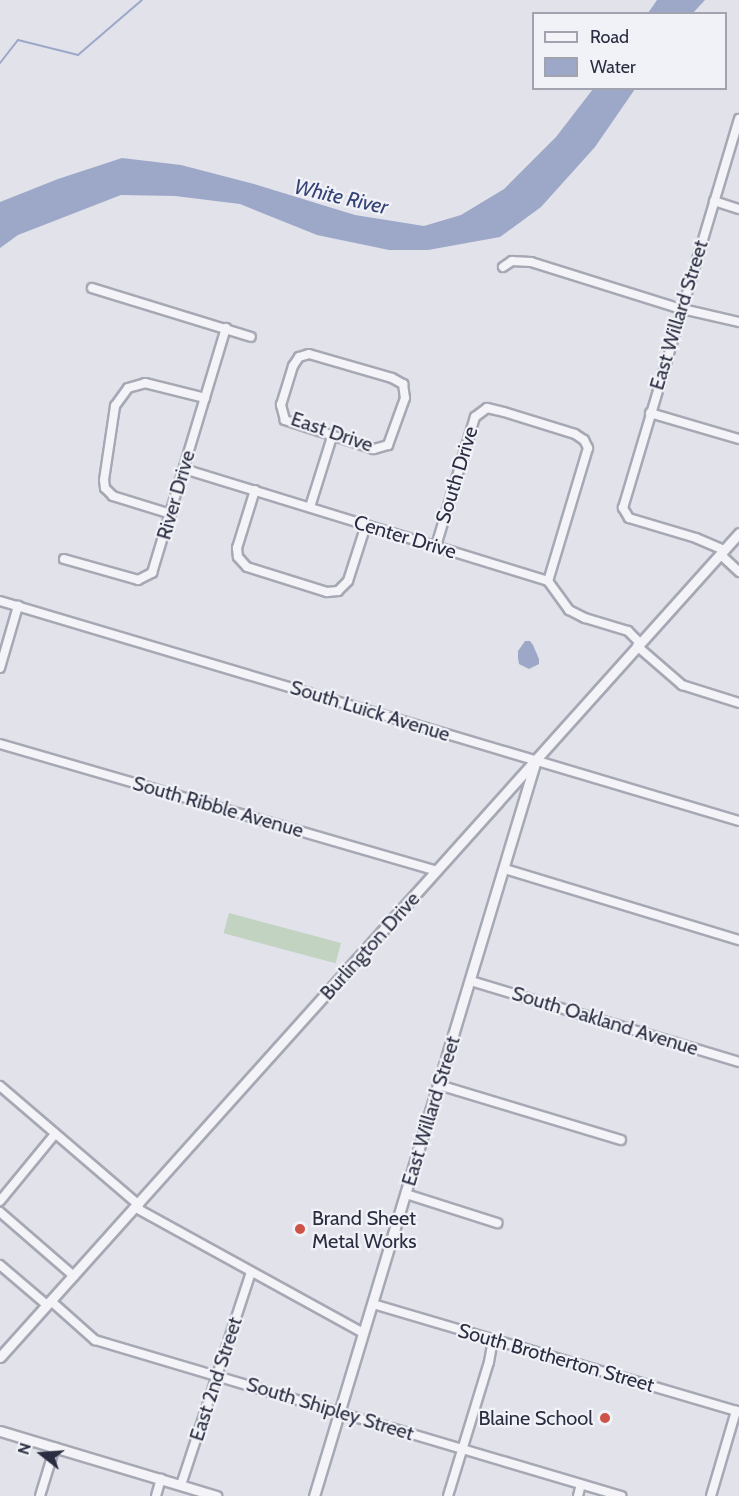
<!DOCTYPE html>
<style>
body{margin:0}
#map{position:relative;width:739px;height:1496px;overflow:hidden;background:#e1e2ea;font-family:Cabin,sans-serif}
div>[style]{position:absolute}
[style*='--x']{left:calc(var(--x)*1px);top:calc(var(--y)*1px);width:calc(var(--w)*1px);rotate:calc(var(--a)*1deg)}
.green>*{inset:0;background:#c3d3c2;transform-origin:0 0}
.water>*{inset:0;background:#9da8c9}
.stream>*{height:2px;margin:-1px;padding:0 1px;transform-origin:1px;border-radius:1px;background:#9da8c9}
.roads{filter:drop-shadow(2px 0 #a6a8b4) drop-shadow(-2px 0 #a6a8b4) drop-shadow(0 2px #a6a8b4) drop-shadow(0 -2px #a6a8b4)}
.minor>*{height:8px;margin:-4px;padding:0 4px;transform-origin:4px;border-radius:4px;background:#f4f4f8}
.tertiary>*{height:9px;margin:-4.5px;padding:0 4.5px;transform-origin:4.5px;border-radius:4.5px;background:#f4f4f8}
.dots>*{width:16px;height:16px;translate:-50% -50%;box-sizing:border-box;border:3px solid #f1f2f7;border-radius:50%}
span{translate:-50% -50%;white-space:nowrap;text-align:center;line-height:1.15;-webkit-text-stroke:4.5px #f1f2f7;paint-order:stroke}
.street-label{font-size:20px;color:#2a2d41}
.poi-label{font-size:20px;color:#2a2d41}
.left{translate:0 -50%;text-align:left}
.right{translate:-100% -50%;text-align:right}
.water-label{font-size:21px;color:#344275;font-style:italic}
.legend{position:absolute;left:532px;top:12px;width:195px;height:78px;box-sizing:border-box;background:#f1f2f7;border:2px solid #a1a3ae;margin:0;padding:8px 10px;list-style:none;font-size:18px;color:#2a2d41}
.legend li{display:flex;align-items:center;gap:12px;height:30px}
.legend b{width:30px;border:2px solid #a1a3ae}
.north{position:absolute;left:12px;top:1424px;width:60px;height:60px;-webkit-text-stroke:4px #f1f2f7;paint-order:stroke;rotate:287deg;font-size:16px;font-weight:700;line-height:24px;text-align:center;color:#2a2d41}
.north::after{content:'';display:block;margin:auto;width:21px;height:27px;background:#2a2d41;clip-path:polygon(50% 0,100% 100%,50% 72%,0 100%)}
</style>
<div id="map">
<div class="green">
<i style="left:229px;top:913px;width:116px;height:21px;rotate:15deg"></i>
</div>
<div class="water">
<i style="clip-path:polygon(657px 0,705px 0,693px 13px,648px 13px)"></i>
<i style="clip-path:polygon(593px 89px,635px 89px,595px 147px,541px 207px,500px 237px,428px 250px,389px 250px,317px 235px,240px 204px,175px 196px,121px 195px,18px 235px,0 248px,0 202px,58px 179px,122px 158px,181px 165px,254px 184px,355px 215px,424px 226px,461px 215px,504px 189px,556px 137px)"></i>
<i style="clip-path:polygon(525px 641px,530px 641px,533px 645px,539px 659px,539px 664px,529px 669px,519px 664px,518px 658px,518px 651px)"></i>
</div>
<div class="stream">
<i style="--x:0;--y:63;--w:29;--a:-52"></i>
<i style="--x:18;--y:40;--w:62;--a:14"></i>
<i style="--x:78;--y:55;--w:84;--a:-40.7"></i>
</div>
<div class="roads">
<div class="minor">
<i style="--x:714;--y:201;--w:26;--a:18"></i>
<i style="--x:503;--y:267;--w:11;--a:-34"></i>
<i style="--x:512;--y:261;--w:19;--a:3"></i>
<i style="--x:531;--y:262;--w:154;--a:17.4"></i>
<i style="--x:678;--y:308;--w:63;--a:12.9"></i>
<i style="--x:92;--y:288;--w:166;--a:17.1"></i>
<i style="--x:309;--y:354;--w:86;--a:16.1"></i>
<i style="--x:392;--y:378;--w:13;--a:29"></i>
<i style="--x:403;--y:384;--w:14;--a:82"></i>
<i style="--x:405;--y:398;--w:50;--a:109.9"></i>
<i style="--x:388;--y:445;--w:15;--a:164"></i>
<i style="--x:374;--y:449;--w:94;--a:-162"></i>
<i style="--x:285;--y:420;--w:16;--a:-105"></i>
<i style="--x:281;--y:405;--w:41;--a:-72.9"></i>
<i style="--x:293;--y:366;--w:11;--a:-56"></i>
<i style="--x:299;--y:357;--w:10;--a:-17"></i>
<i style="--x:650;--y:413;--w:93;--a:16.3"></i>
<i style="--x:184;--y:469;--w:381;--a:17.1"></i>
<i style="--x:548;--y:581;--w:36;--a:54"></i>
<i style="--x:569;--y:610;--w:18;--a:27"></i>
<i style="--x:585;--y:618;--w:45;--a:16.8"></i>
<i style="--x:628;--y:631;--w:17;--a:45"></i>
<i style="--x:255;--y:490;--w:61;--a:107.2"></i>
<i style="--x:237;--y:548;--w:9;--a:84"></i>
<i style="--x:238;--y:557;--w:13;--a:48"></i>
<i style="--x:247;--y:567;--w:84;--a:17.4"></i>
<i style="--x:327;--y:592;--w:11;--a:-5"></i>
<i style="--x:338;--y:591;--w:14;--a:-45"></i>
<i style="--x:348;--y:581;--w:59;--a:-72.2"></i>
<i style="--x:310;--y:507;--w:73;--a:-72.6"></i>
<i style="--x:171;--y:514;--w:61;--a:-162.8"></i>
<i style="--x:113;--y:496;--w:11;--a:-135"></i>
<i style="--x:105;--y:488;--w:8;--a:-97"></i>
<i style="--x:104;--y:480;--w:75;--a:-81.5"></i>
<i style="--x:115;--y:406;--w:22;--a:-54"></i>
<i style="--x:128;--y:388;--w:18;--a:-16"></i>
<i style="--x:145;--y:383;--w:62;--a:14"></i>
<i style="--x:436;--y:546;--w:135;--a:-73.2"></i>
<i style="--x:475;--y:417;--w:15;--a:-37"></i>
<i style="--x:487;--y:408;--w:17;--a:13"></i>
<i style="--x:504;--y:412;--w:74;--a:17.2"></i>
<i style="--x:575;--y:434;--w:11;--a:34"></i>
<i style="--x:584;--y:440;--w:9;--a:63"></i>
<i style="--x:588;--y:448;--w:139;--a:106.7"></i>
<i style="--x:724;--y:550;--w:30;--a:-157"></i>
<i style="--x:696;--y:538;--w:70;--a:-163.4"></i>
<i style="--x:629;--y:518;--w:12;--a:-121"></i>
<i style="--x:623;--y:508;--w:406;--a:-73.4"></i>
<i style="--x:721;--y:555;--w:25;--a:43"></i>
<i style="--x:64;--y:559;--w:77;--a:15.8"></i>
<i style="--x:138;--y:580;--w:16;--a:-27"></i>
<i style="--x:152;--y:573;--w:256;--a:-73.2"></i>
<i style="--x:0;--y:601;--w:771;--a:16.58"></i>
<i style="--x:637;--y:646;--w:60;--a:40.9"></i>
<i style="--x:682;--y:685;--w:60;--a:17.5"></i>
<i style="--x:0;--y:668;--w:65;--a:-73.8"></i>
<i style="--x:0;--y:744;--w:454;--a:16.2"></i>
<i style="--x:505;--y:869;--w:245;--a:16.9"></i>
<i style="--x:471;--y:981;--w:280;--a:16.8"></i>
<i style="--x:439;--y:1085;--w:190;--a:16.8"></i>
<i style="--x:0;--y:1086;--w:183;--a:40.6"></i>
<i style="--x:406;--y:1194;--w:96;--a:17.7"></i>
<i style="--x:0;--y:1201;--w:87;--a:-50.6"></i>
<i style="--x:136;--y:1208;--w:259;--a:28.8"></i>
<i style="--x:0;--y:1212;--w:98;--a:40.9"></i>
<i style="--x:0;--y:1265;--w:62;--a:40.4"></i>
<i style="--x:51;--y:1301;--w:59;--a:41.6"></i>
<i style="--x:95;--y:1340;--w:549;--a:16.52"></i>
<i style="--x:373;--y:1304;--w:382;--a:16.4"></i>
<i style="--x:181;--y:1485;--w:224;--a:-71.8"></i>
<i style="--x:40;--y:1496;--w:51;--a:-73"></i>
<i style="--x:156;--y:1496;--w:18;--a:-74"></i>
<i style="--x:448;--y:1496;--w:140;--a:-73"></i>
<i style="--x:489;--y:1362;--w:23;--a:-80"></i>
<i style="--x:578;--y:1496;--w:12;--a:-76"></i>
<i style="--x:711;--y:1496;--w:89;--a:-73.6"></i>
</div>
<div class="tertiary">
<i style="--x:0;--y:1357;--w:1107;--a:-48.11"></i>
<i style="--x:0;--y:1431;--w:226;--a:16.7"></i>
<i style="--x:314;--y:1496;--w:766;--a:-73.22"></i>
</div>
</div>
<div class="dots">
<i style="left:300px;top:1229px;background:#cd5248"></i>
<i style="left:605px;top:1418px;background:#cd5248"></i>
</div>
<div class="street-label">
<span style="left:679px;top:315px;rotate:-73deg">East Willard Street</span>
<span style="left:332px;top:432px;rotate:19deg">East Drive</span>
<span style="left:457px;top:475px;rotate:-73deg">South Drive</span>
<span style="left:176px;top:495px;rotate:-74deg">River Drive</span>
<span style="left:405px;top:537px;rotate:17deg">Center Drive</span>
<span style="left:370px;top:711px;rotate:17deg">South Luick Avenue</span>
<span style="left:218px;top:807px;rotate:16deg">South Ribble Avenue</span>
<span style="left:370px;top:946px;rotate:-48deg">Burlington Drive</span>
<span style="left:605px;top:1021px;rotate:17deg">South Oakland Avenue</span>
<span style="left:431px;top:1111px;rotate:-73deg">East Willard Street</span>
<span style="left:556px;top:1358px;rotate:16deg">South Brotherton Street</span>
<span style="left:216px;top:1379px;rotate:-72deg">East 2nd Street</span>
<span style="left:330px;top:1409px;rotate:17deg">South Shipley Street</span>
</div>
<div class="poi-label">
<span class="left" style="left:312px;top:1230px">Brand Sheet<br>Metal Works</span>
<span class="right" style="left:593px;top:1418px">Blaine School</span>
</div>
<div class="water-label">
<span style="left:341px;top:197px;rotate:13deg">White River</span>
</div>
<ul class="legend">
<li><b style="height:8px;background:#f4f4f8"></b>Road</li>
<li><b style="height:16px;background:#9da8c9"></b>Water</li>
</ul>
<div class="north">N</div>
</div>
